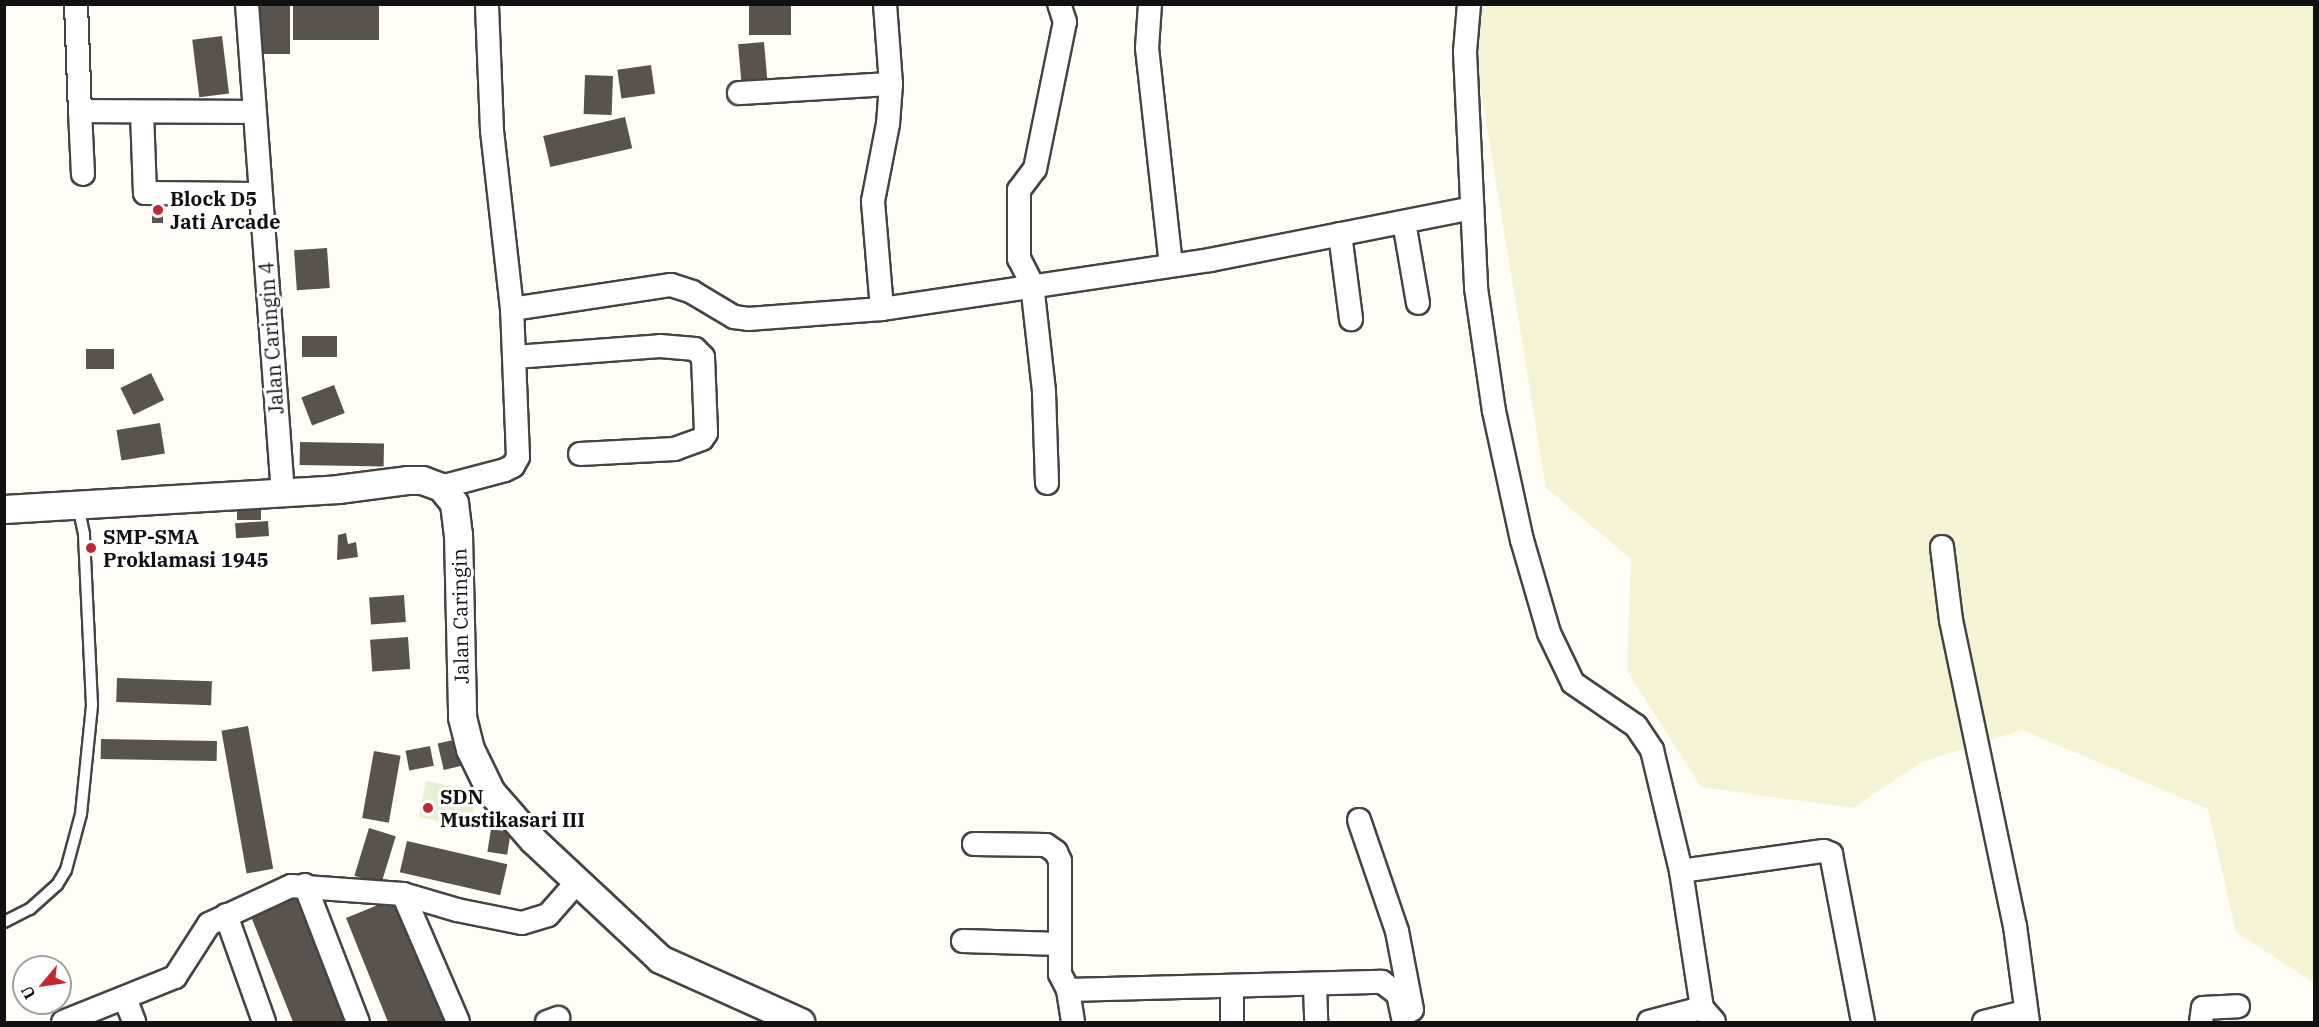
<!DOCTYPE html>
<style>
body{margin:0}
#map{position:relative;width:2319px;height:1027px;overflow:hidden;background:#fffdf5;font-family:"IBM Plex Serif",serif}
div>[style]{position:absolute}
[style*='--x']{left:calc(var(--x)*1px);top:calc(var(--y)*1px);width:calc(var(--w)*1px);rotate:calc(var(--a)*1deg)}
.farmland>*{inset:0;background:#f6f3d4}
.pitch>*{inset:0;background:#e6f2cf;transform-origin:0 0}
.building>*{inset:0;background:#5a524d;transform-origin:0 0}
.roads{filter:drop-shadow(2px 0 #444) drop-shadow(-2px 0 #444) drop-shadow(0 2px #444) drop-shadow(0 -2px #444)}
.service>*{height:10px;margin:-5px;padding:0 5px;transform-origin:5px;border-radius:5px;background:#fff}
.minor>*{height:22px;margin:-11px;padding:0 11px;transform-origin:11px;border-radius:11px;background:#fff}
.tertiary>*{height:27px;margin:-13.5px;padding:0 13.5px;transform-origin:13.5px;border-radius:13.5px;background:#fff}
.dots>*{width:16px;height:16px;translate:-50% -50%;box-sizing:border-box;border:3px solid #fff;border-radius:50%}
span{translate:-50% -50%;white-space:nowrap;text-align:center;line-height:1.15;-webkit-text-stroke:6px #fff;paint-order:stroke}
.poi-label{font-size:20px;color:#111;font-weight:700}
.left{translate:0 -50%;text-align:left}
.street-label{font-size:20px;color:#111}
.frame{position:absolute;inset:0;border:6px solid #111;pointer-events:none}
.north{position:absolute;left:12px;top:955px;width:60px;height:60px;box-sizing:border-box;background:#fff;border:2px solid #a0a0a0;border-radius:50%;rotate:241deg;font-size:16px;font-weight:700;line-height:24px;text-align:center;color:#111}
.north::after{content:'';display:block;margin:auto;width:21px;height:27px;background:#c4262e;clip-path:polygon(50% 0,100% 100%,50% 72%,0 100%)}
</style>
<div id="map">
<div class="farmland">
<i style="clip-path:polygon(1467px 5px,2314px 5px,2314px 983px,2236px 932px,2208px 809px,2022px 730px,1922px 762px,1853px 808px,1701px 787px,1627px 671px,1631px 559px,1546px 488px)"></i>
</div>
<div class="pitch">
<i style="left:426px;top:781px;width:52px;height:37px;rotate:11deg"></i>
</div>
<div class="building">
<i style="left:253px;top:4px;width:37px;height:50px"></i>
<i style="left:293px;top:4px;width:86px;height:36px"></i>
<i style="left:749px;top:5px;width:42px;height:30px"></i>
<i style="left:222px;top:36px;width:58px;height:30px;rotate:83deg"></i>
<i style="left:764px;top:42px;width:37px;height:26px;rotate:85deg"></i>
<i style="left:651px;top:65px;width:29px;height:34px;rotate:82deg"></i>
<i style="left:585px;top:75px;width:28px;height:39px;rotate:2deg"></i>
<i style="left:625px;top:117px;width:32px;height:84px;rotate:77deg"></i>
<i style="left:152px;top:197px;width:11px;height:26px"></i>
<i style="left:327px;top:248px;width:40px;height:33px;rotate:86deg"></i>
<i style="left:302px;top:336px;width:35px;height:21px"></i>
<i style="left:86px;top:349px;width:28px;height:20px"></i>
<i style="left:151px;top:373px;width:30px;height:34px;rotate:64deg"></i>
<i style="left:334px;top:385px;width:30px;height:35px;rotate:69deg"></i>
<i style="left:160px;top:423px;width:31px;height:44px;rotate:81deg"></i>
<i style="left:300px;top:442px;width:84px;height:23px;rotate:1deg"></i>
<i style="left:237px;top:507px;width:24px;height:13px"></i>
<i style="left:268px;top:521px;width:15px;height:33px;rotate:86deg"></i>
<i style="clip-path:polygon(346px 533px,348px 544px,356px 542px,358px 557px,337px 560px,338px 535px)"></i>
<i style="left:404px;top:595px;width:27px;height:35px;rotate:86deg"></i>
<i style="left:408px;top:637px;width:32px;height:38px;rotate:86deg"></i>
<i style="left:117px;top:678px;width:95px;height:24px;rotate:2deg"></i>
<i style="left:248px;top:726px;width:145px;height:27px;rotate:80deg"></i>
<i style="left:462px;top:738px;width:27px;height:25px;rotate:77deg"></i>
<i style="left:101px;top:739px;width:116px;height:20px;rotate:1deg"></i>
<i style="left:430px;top:746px;width:20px;height:25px;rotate:79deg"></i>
<i style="left:374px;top:751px;width:27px;height:68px;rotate:10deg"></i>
<i style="left:369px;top:828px;width:28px;height:50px;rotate:17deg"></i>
<i style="left:491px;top:829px;width:20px;height:23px;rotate:9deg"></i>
<i style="left:407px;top:841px;width:103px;height:32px;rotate:13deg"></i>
<i style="clip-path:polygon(300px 894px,351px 1022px,293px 1022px,250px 914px)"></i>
<i style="clip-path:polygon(395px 898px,445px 1022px,388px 1022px,346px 918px)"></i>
</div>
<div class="roads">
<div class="service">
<i style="--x:4;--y:922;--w:29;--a:-27"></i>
<i style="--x:30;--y:909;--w:36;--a:-42"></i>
<i style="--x:57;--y:885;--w:17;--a:-59"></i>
<i style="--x:66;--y:870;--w:58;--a:-75"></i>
<i style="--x:81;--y:814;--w:110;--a:-84.2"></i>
<i style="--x:92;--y:705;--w:171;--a:-92.7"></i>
<i style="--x:84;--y:534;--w:29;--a:-102"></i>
</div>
<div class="minor">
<i style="--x:76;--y:4;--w:107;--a:87.9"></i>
<i style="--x:80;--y:111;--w:174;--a:0.3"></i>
<i style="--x:247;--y:4;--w:489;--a:85.8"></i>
<i style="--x:1150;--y:4;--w:44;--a:93.9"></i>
<i style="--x:1147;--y:48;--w:218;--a:83.7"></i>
<i style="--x:1469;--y:4;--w:48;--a:94.8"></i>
<i style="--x:1465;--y:52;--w:236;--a:87.3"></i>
<i style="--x:1476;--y:288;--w:124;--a:81.7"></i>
<i style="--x:1494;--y:411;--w:132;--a:77.8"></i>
<i style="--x:1522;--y:540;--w:97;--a:73.8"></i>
<i style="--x:1549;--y:633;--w:55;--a:64.4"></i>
<i style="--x:1573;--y:683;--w:76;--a:34.3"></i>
<i style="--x:1636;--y:726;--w:29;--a:56"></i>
<i style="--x:1652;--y:750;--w:124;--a:76.5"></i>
<i style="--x:1681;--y:871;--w:139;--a:81.3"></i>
<i style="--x:1702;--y:1008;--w:18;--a:49"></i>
<i style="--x:739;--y:93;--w:152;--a:-3.4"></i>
<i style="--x:80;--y:111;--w:63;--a:87.3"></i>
<i style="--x:142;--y:112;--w:81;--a:87.9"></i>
<i style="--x:145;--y:193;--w:109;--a:0.5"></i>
<i style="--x:1404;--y:222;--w:82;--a:80.2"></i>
<i style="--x:1340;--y:234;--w:86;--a:82.6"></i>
<i style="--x:512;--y:309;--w:161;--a:-8.6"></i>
<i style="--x:671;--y:285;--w:22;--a:18"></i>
<i style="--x:692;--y:292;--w:49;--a:30.8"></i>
<i style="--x:734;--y:317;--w:14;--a:8"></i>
<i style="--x:748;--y:319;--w:134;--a:-4.3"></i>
<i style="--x:882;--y:309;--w:332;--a:-8.5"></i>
<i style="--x:1210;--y:260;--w:267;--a:-11.2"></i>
<i style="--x:882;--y:309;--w:108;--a:-94.8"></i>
<i style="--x:873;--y:201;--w:78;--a:-79"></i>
<i style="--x:888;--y:124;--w:40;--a:-85.7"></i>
<i style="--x:891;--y:84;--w:80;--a:-94.3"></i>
<i style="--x:515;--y:357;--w:145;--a:-4.3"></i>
<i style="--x:660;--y:346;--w:35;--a:5"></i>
<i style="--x:695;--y:349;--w:11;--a:45"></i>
<i style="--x:703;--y:357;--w:76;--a:87.7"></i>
<i style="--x:706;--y:433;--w:7;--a:124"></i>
<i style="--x:702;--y:439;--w:29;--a:160"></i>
<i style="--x:675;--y:449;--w:95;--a:177"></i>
<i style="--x:1047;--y:483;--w:92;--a:-91.9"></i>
<i style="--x:1044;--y:391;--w:108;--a:-96.4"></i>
<i style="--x:1032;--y:284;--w:28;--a:-117"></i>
<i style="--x:1019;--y:259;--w:69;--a:-90"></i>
<i style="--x:1019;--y:190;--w:26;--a:-53"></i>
<i style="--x:1035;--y:169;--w:150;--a:-78.5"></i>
<i style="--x:1065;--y:22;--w:19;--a:-108"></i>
<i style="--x:441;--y:487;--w:66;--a:-14.9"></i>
<i style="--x:505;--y:470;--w:9;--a:-27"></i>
<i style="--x:513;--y:466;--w:10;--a:-61"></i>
<i style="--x:518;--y:457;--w:148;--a:-92.3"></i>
<i style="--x:512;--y:309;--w:180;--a:-96.4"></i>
<i style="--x:492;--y:130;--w:126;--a:-92.3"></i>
<i style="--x:1942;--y:547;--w:74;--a:83"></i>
<i style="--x:1951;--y:620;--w:313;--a:78.2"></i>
<i style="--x:2015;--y:926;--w:97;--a:82.3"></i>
<i style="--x:1359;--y:820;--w:117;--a:71.1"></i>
<i style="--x:1397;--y:931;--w:80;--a:79.2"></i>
<i style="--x:974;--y:844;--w:72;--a:0.8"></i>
<i style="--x:1046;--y:845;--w:12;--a:35"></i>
<i style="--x:1056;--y:852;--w:10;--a:66"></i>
<i style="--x:1060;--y:861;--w:113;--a:90"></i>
<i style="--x:1060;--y:974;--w:18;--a:63"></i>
<i style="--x:1068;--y:990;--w:32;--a:81"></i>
<i style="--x:1681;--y:871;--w:144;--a:-8"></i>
<i style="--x:1824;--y:851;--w:8;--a:23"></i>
<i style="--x:1831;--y:854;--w:171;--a:79.2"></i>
<i style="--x:305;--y:885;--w:147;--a:68.9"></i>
<i style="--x:403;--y:894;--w:139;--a:66.7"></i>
<i style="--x:226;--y:915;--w:114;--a:70.4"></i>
<i style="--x:963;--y:941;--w:96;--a:1.8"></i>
<i style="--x:1315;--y:986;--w:36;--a:88"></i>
<i style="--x:1068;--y:990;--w:314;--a:-1.5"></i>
<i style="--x:1382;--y:982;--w:20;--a:37"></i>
<i style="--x:1398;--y:994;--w:29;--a:78"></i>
<i style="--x:125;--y:998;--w:26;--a:69"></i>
<i style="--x:63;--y:1022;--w:121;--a:-21.9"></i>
<i style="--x:175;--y:977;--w:63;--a:-57.3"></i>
<i style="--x:209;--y:924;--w:90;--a:-24.9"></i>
<i style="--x:291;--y:886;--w:112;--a:4.1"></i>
<i style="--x:403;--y:894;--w:56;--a:16.5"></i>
<i style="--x:457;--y:910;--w:66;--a:11.3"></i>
<i style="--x:522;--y:923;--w:27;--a:-17"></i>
<i style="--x:548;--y:915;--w:44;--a:-48.7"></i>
<i style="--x:547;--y:1022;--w:12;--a:-20"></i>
<i style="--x:1232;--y:1022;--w:35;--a:-90"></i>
<i style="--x:1649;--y:1022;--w:55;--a:-14.8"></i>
<i style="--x:1984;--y:1022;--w:41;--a:-14"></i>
<i style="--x:2201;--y:1022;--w:14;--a:-82"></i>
<i style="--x:2203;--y:1008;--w:35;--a:-3"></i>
</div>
<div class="tertiary">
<i style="--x:4;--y:509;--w:335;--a:-3.4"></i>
<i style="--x:338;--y:489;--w:71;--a:-7.3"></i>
<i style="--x:408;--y:480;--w:14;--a:0"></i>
<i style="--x:422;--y:480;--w:20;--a:20"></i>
<i style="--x:441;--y:487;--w:21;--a:51"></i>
<i style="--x:454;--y:503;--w:31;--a:83"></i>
<i style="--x:458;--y:534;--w:183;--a:88.7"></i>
<i style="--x:462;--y:717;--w:33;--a:76"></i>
<i style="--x:470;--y:749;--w:48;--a:64"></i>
<i style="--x:491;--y:792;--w:64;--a:48.8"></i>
<i style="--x:533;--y:840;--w:174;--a:43.1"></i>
<i style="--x:660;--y:959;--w:154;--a:24.2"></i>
</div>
</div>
<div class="dots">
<i style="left:158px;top:210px;background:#c4262e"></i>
<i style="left:91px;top:548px;background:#c4262e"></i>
<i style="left:428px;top:808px;background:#c4262e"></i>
</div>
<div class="poi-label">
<span class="left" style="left:170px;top:210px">Block D5<br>Jati Arcade</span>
<span class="left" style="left:103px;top:548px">SMP-SMA<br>Proklamasi 1945</span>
<span class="left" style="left:440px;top:808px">SDN<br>Mustikasari III</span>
</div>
<div class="street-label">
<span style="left:271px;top:338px;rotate:-94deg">Jalan Caringin 4</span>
<span style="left:460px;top:616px;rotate:-91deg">Jalan Caringin</span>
</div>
<div class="frame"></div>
<div class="north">U</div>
</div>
